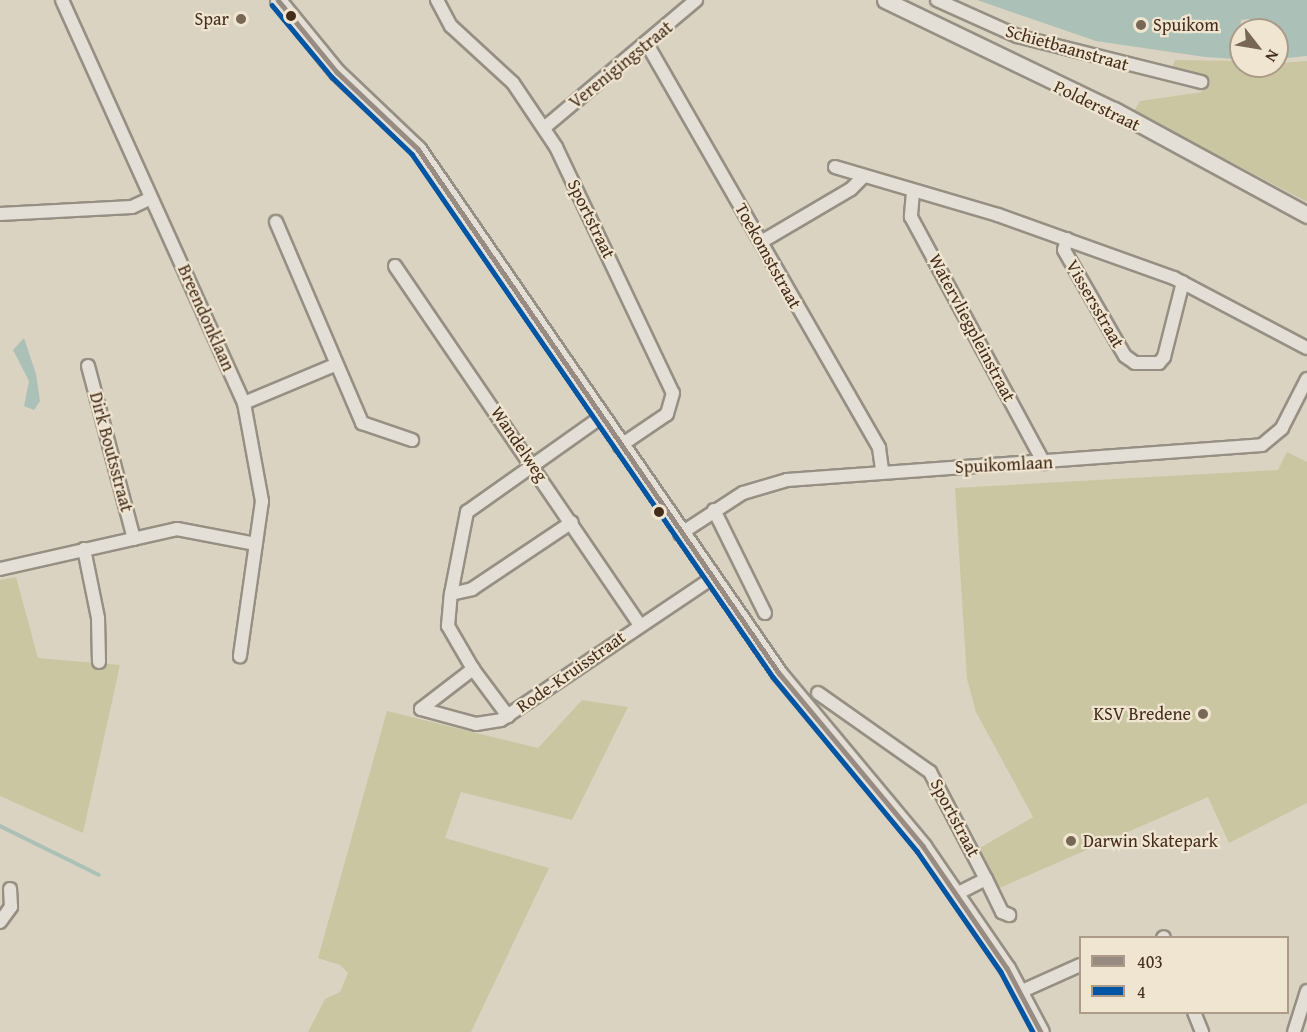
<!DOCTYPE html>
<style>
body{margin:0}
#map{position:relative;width:1307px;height:1032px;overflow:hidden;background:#dbd3c1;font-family:"Gentium Book Plus",serif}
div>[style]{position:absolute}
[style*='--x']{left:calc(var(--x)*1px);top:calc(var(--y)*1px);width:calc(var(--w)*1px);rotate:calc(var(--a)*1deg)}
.green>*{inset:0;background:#cac6a2}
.water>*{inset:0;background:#abc0b6}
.stream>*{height:4px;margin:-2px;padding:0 2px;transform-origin:2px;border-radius:2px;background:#abc0b6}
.roads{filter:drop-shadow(2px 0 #968f83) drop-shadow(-2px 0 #968f83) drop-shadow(0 2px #968f83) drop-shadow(0 -2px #968f83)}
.minor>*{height:12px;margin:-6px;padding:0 6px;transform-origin:6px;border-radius:6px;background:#e4dfd6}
.tertiary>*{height:15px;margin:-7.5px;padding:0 7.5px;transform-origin:7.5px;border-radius:7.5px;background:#e4dfd6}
.bus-1>*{height:4.5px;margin:-2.25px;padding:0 2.25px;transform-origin:2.25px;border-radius:2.25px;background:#988c82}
.bus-2>*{height:4.5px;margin:-2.25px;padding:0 2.25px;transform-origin:2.25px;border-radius:2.25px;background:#0056a4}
.dots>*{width:16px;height:16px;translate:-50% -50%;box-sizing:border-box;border:3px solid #efe5d0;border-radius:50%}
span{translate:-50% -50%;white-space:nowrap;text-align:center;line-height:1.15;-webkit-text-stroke:4.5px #efe5d0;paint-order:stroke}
.poi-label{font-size:18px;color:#442d1b}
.right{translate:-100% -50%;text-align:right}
.left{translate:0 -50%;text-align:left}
.street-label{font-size:18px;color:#442d1b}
.legend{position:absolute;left:1079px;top:936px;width:210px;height:78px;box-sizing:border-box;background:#efe5d0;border:2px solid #ab9b88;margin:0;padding:8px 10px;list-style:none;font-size:18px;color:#442d1b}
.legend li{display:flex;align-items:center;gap:12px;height:30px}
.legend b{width:30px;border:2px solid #ab9b88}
.north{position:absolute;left:1229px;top:18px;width:60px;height:60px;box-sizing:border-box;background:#efe5d0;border:2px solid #ab9b88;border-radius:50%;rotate:121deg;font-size:16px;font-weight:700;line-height:24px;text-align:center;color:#442d1b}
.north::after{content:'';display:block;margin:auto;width:21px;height:27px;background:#796755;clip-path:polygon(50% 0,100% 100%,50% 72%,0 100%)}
</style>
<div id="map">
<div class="green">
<i style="clip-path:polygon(1175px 60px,1241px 61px,1241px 66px,1307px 61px,1307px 202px,1134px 111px,1140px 101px,1203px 92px,1167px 80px)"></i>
<i style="clip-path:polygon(1287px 452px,1307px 462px,1307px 803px,1229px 843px,1208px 797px,997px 889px,978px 849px,1033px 817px,976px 712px,967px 679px,955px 488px,1278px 470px)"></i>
<i style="clip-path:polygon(16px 577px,38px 658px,120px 665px,83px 833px,0 796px,0 580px)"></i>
<i style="clip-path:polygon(582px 700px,628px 707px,572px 820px,461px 792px,445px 838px,549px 868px,471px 1032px,308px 1032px,325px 999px,340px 992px,348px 973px,340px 965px,318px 958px,387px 711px,538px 748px)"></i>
</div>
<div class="water">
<i style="clip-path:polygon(977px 0,1307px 0,1307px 56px,1277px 59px,1277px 30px,1250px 30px,1249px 19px,1241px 20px,1235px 59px,1205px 57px,1096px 41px)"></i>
<i style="clip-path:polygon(24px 338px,36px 374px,40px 401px,34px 410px,24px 406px,29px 381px,13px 350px)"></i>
</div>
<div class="stream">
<i style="--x:0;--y:826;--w:110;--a:26.3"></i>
</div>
<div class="roads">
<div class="minor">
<i style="--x:62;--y:0;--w:442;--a:65.7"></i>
<i style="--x:244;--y:403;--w:100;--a:79.6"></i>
<i style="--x:262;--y:501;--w:157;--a:98.1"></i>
<i style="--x:437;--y:0;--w:30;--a:62"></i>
<i style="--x:451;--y:26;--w:84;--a:42.6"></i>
<i style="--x:513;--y:83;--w:77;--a:56.1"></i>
<i style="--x:556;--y:147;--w:272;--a:64.6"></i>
<i style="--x:673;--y:393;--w:22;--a:106"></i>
<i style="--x:667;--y:414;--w:57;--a:145.8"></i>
<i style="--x:937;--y:0;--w:88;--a:24.2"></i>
<i style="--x:1017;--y:36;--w:190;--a:14"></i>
<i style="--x:647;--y:44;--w:466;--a:60.1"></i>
<i style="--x:879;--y:448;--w:22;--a:82"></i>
<i style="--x:544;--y:128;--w:199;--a:-40.1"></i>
<i style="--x:835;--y:167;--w:170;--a:16.4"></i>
<i style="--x:998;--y:215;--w:187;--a:19.7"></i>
<i style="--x:1174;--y:278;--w:150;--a:27.8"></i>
<i style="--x:913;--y:192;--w:25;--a:95"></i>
<i style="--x:911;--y:217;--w:280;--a:61.6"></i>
<i style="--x:0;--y:214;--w:132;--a:-3"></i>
<i style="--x:132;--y:207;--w:21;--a:-25"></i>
<i style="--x:276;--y:222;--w:219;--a:66.8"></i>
<i style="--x:362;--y:423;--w:53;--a:18.8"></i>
<i style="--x:1067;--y:239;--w:11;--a:105"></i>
<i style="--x:1064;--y:250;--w:122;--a:60.1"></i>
<i style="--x:1125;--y:356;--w:12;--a:35"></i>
<i style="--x:1135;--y:363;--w:24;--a:0"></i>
<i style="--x:1159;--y:363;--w:8;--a:-50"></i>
<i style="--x:1164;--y:357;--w:77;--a:-75.8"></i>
<i style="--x:761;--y:242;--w:104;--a:-30.5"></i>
<i style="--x:851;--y:189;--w:18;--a:-45"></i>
<i style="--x:395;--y:266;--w:435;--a:55.7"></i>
<i style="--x:88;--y:366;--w:179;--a:75.1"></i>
<i style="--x:244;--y:403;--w:99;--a:-22.7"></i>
<i style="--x:714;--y:510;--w:115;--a:63.7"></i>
<i style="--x:680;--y:534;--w:75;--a:-33.1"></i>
<i style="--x:743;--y:493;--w:46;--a:-16.5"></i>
<i style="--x:787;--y:480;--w:476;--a:-4.2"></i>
<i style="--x:1262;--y:445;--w:26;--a:-40"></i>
<i style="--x:1282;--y:428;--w:55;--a:-63"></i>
<i style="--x:84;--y:549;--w:70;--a:78.5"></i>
<i style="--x:98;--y:618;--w:44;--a:88.7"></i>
<i style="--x:0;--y:569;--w:181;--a:-12.7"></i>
<i style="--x:177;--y:529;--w:80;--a:10.8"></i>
<i style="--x:451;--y:594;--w:84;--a:-79"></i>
<i style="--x:467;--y:512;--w:164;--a:-35.3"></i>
<i style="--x:473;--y:669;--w:50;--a:-120.2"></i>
<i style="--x:448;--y:626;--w:32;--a:-85"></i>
<i style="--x:451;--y:594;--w:22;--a:-13"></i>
<i style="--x:472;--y:589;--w:120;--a:-33.8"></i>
<i style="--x:818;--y:693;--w:137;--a:35.2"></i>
<i style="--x:930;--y:772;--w:121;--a:62.4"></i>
<i style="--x:986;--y:879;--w:34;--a:153"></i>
<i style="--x:421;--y:709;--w:57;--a:15.3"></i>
<i style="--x:476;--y:724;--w:25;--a:-9"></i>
<i style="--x:501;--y:720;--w:253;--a:-33.9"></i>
<i style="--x:421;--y:709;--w:66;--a:-37.6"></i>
<i style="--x:473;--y:669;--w:59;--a:53.3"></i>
<i style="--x:986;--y:879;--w:37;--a:64"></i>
<i style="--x:1002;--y:912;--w:8;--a:23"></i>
<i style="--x:0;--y:922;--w:19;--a:-54"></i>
<i style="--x:11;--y:907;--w:18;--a:-93"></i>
<i style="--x:1163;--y:938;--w:1;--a:-45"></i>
<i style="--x:1020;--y:992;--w:66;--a:-24.2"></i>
<i style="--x:1194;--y:1012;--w:22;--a:68"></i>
<i style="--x:1294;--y:1032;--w:43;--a:-72.4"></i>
</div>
<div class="tertiary">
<i style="--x:278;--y:0;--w:93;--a:50.7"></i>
<i style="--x:337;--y:72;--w:112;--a:43.5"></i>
<i style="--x:418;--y:149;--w:636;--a:55.44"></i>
<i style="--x:779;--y:673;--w:225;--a:50.2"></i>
<i style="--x:923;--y:846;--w:148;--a:55.5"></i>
<i style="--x:1007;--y:968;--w:72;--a:62"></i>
<i style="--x:885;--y:0;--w:254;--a:25.7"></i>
<i style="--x:1114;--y:110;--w:220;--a:28.5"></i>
</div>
</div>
<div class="bus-1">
<i style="--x:278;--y:0;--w:93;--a:50.7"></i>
<i style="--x:337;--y:72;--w:112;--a:43.5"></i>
<i style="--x:418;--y:149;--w:636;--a:55.44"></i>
<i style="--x:779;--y:673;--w:225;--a:50.2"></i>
<i style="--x:923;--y:846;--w:148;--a:55.5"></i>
<i style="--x:1007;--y:968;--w:72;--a:62"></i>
</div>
<div class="bus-2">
<i style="--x:272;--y:5;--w:94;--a:50.2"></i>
<i style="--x:332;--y:77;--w:111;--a:43.9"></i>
<i style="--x:412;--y:154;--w:635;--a:55.38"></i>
<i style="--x:773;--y:677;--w:226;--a:50.4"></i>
<i style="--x:917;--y:851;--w:147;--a:55.2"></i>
<i style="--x:1001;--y:972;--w:68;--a:61.9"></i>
</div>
<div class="dots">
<i style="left:291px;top:16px;background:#442d1b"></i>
<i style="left:241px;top:19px;background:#796755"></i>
<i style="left:1141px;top:25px;background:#796755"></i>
<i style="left:659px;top:512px;background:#442d1b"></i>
<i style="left:1203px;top:714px;background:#796755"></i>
<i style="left:1071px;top:841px;background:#796755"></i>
</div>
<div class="poi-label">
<span class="right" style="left:229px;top:19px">Spar</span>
<span class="left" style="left:1153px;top:25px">Spuikom</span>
<span class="right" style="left:1191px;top:714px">KSV Bredene</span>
<span class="left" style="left:1083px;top:841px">Darwin Skatepark</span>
</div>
<div class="street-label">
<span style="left:1067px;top:48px;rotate:16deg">Schietbaanstraat</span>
<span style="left:621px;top:65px;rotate:-39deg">Verenigingstraat</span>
<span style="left:1097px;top:106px;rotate:26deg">Polderstraat</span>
<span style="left:591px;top:219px;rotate:64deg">Sportstraat</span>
<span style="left:768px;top:256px;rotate:61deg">Toekomststraat</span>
<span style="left:1095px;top:304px;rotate:60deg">Vissersstraat</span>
<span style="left:206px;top:318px;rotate:66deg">Breendonklaan</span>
<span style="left:972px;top:328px;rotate:62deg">Watervliegpleinstraat</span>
<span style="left:519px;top:444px;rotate:56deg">Wandelweg</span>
<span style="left:111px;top:452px;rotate:75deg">Dirk Boutsstraat</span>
<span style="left:1004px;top:465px;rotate:-3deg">Spuikomlaan</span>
<span style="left:571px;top:672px;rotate:-35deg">Rode-Kruisstraat</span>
<span style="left:955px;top:818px;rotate:62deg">Sportstraat</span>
</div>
<ul class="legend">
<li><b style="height:8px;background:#988c82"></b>403</li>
<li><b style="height:8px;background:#0056a4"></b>4</li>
</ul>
<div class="north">N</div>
</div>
